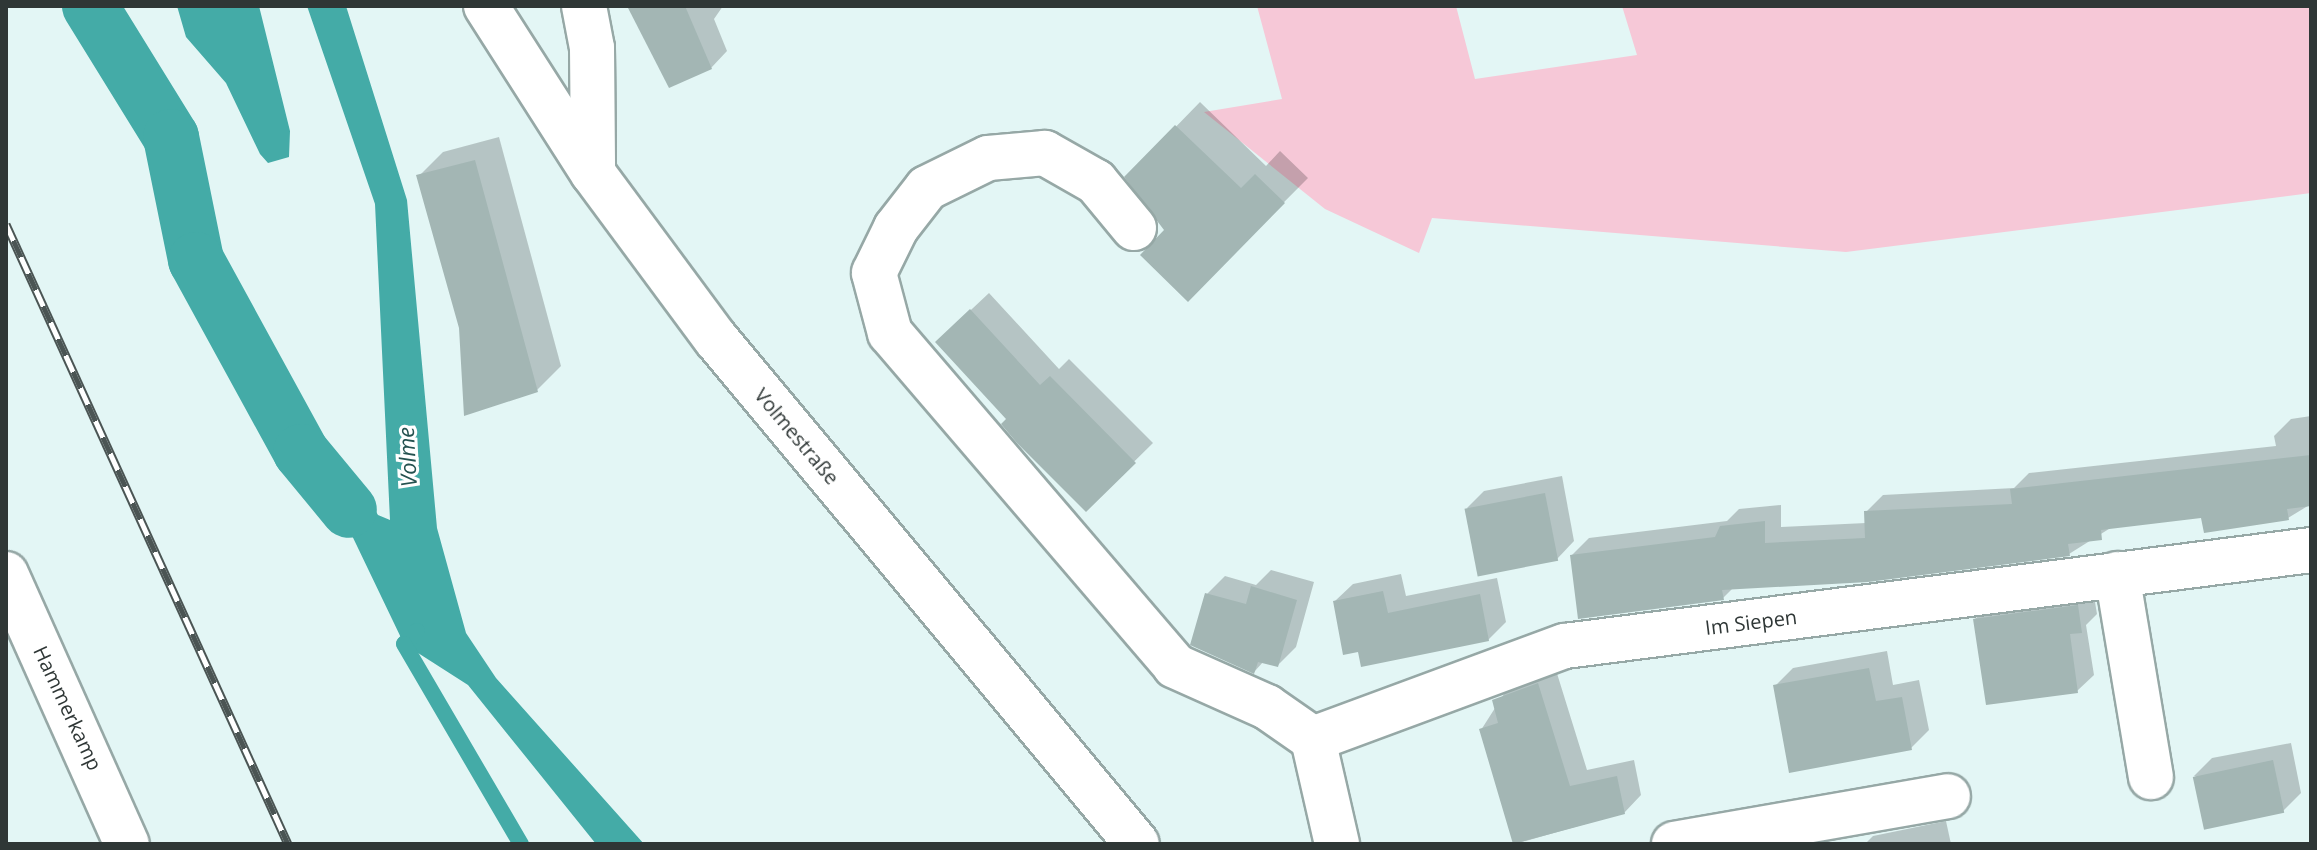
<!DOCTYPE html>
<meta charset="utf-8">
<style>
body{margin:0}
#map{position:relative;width:2317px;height:850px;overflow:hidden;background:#e3f6f5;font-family:"Open Sans",sans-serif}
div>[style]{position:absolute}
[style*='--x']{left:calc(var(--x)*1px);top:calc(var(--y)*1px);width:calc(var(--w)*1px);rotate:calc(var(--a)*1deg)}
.green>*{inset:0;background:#f6c8d7}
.water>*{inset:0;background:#44aba7}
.shadow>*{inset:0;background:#0003}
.stream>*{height:16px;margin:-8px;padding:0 8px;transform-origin:8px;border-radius:8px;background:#44aba7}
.canal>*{height:56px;margin:-28px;padding:0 28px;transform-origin:28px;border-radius:28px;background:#44aba7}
.building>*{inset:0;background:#a3b6b4;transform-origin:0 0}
.roads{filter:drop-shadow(2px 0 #96a8a6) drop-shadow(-2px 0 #96a8a6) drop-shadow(0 2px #96a8a6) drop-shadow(0 -2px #96a8a6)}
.minor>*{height:44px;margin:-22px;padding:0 22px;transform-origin:22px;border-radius:22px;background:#fff}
.major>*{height:44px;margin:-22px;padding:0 22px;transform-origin:22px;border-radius:22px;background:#fff}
.rail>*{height:9px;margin-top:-4.5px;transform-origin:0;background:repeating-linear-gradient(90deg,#fff 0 18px,#4b5554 0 36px);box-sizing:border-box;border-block:2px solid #4b5554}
span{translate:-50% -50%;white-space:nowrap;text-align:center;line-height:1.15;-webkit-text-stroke:6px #fff;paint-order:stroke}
.street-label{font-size:20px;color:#2f3736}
.water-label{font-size:22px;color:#255250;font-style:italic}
.frame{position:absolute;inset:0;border:8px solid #2f3736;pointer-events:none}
</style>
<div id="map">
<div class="green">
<i style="clip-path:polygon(1257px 6px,1456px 6px,1475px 79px,1637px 55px,1622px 6px,2311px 6px,2311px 193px,1846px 252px,1432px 218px,1419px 253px,1325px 209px,1204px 112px,1282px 99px)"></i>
</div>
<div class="water">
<i style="clip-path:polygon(177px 6px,259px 6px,290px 131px,289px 157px,268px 163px,260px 154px,226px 83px,186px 37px)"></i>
<i style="clip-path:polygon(307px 6px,346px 6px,407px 200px,437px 528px,466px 633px,496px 678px,644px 844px,596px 844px,468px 685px,404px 644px,334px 498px,301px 452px,361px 487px,378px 515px,390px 520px,375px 204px)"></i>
</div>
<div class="shadow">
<i style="clip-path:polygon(630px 6px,723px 6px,714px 19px,727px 51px,711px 68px)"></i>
<i style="clip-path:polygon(1200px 102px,1266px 166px,1280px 151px,1308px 178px,1188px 299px,1167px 230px,1127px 177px)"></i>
<i style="clip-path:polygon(499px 137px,561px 366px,537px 390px,461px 328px,419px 176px,443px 152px)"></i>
<i style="clip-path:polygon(989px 293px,1059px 369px,1069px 359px,1153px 443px,1086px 509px,1009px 419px,956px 324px)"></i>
<i style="clip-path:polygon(2311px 416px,2311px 504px,2288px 518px,2203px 516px,2112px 527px,2069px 554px,1734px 587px,1723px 598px,1572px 555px,1589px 538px,1727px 521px,1739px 509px,1781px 505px,1781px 527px,1866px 523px,1866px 512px,1883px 495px,2014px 488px,2029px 473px,2276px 446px,2274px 436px,2291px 419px)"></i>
<i style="clip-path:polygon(1562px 476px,1574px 541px,1557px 559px,1467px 508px,1484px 491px)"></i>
<i style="clip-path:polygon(1271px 570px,1314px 582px,1296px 647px,1278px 665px,1264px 661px,1254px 672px,1207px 594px,1225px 576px,1256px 585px)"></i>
<i style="clip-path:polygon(1401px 574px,1406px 596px,1497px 578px,1506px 622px,1488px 640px,1360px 649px,1335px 601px,1353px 584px)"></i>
<i style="clip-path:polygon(2093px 590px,2097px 614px,2086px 625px,2094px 675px,2077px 691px,1975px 619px,1992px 603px)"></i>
<i style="clip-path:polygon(1887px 651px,1893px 685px,1919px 680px,1929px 730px,1911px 748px,1775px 686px,1793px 668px)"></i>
<i style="clip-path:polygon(1555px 667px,1587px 770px,1634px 760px,1641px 795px,1624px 813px,1515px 844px,1481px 730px,1511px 683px)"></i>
<i style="clip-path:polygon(2291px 743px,2301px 793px,2283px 811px,2194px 776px,2212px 758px)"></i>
<i style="clip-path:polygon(1946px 821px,1951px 844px,1865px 844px,1873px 836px)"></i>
</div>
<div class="stream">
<i style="--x:417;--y:631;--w:18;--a:135"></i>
<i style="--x:404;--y:644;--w:232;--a:59.7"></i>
</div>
<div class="canal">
<i style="--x:90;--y:6;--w:154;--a:58.3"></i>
<i style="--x:171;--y:137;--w:126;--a:78.5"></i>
<i style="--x:196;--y:260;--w:219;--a:61.3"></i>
<i style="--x:301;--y:452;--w:75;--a:50.4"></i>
</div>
<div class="building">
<i style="clip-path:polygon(627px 6px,685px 6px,712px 69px,669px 88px)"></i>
<i style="clip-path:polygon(1175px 125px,1241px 188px,1255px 174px,1285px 203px,1188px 302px,1140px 255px,1164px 230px,1124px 177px)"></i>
<i style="clip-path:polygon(475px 160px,538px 392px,464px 416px,459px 328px,416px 175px)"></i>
<i style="clip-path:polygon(970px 309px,1040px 385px,1050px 376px,1136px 463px,1086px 512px,1017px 443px,1001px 424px,1006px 419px,935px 342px)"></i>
<i style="clip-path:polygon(2311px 455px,2311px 506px,2287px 509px,2289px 520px,2204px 533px,2201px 518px,2101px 530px,2102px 540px,2068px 544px,2070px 556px,1868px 582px,1722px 590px,1724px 600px,1578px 619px,1570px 555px,1715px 537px,1720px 526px,1765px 521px,1765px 543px,1865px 538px,1864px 511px,2012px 504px,2010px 489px)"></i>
<i style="left:1545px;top:493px;width:69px;height:82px;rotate:79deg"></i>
<i style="clip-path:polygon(1251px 586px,1297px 600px,1278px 667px,1258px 662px,1254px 674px,1190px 645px,1205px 593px,1246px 604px)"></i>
<i style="clip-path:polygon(1383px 591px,1388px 613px,1480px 594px,1489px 641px,1361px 667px,1358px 652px,1343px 655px,1333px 601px)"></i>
<i style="clip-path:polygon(2078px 605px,2082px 633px,2070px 634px,2078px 693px,1986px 705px,1973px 619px)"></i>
<i style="clip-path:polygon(1869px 668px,1876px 701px,1902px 697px,1912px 750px,1789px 773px,1773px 685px)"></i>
<i style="clip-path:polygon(1538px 683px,1570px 786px,1617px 776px,1625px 814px,1513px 844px,1479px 729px,1498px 723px,1492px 700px)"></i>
<i style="left:2273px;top:760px;width:54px;height:82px;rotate:78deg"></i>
</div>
<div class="roads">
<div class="minor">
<i style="--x:584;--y:6;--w:43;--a:79.2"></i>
<i style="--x:592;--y:48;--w:125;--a:89.5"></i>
<i style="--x:1134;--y:228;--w:60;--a:-129.6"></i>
<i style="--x:1096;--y:182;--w:59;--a:-150.4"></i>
<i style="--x:1045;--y:153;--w:57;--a:175"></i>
<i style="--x:988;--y:158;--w:68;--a:153.8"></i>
<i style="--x:927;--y:188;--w:51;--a:127.8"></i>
<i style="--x:896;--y:228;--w:50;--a:116.1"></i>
<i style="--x:874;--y:273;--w:62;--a:75.1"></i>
<i style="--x:890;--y:333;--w:438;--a:49.4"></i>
<i style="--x:1175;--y:666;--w:101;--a:24"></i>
<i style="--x:1267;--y:707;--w:56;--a:34.8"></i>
<i style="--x:6;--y:574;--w:296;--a:65.9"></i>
<i style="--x:2117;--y:574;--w:206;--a:80.5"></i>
<i style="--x:1313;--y:739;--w:269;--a:-20.3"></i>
<i style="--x:1565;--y:646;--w:752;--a:-7.33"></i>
<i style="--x:1313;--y:739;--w:108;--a:77.1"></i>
<i style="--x:1674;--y:844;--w:278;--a:-9.9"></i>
</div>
<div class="major">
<i style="--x:486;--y:6;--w:198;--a:57.4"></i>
<i style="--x:593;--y:173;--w:207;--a:53.5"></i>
<i style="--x:716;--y:339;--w:657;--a:50.18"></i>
</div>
</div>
<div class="rail">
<i style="--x:6;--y:224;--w:681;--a:65.54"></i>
</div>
<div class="street-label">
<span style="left:797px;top:436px;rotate:50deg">Volmestraße</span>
<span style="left:1751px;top:622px;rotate:-7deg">Im Siepen</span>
<span style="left:68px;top:708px;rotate:65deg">Hammerkamp</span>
</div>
<div class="water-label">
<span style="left:407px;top:457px;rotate:-93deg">Volme</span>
</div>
<div class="frame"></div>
</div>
